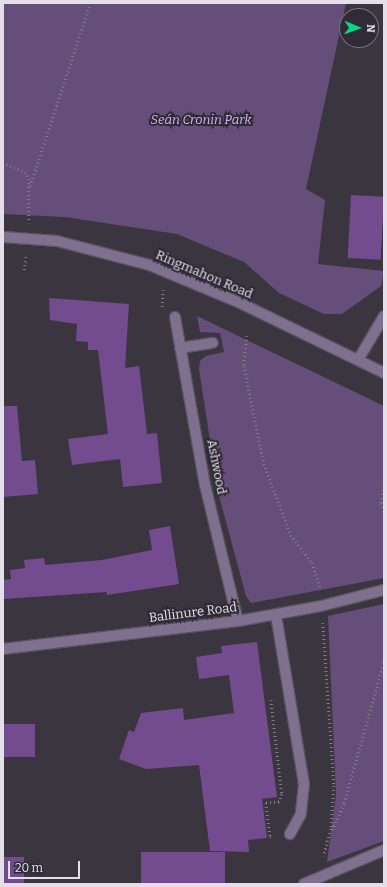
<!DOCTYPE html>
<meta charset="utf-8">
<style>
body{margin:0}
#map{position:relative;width:387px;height:887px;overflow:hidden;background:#3b3540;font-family:Bitter,serif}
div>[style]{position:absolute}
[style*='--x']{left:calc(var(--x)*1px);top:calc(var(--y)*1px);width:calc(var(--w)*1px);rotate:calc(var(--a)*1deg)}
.green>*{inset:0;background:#664e7b}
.building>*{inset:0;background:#724c8f;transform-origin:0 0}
.path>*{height:2.5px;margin-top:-1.25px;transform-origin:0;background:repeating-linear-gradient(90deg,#807b85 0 1px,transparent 0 4px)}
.roads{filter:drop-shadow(1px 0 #59545e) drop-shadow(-1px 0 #59545e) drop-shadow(0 1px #59545e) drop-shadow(0 -1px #59545e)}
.minor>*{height:10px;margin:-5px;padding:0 5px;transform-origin:5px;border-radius:5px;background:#80708f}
span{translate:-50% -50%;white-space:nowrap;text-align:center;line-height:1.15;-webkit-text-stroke:4px #302b36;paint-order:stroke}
.park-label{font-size:13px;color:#dab1fd;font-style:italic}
.street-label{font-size:13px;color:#e4e0e8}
.frame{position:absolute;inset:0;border:4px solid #e4e0e8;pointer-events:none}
.north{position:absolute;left:339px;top:8px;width:40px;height:40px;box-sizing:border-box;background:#302b36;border:1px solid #78737d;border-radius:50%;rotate:92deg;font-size:11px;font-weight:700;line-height:16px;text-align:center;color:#e4e0e8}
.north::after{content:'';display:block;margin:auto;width:14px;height:18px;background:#00d98c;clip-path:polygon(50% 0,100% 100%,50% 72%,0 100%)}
.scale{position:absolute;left:8px;top:861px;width:72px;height:18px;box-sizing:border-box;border:2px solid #e4e0e8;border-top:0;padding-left:5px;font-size:12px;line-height:14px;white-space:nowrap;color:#e4e0e8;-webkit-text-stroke:3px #302b36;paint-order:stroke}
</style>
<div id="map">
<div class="green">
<i style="clip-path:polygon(3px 3px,346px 3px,306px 189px,325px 200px,318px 264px,384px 271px,381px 286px,342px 314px,324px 314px,279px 293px,244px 262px,177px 234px,65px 217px,3px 214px)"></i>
<i style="clip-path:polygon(197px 316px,384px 406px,384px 578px,251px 603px,246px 596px,218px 492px,199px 369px,200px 361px,206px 356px,224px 352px,220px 333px,200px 332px)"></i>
<i style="clip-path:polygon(384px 604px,384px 841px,327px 862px,336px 794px,328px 616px)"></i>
</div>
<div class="building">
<i style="left:351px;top:195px;width:33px;height:63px;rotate:3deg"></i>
<i style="clip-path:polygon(49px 298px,129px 304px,125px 368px,139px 366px,147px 434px,157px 433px,162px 483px,123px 487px,120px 459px,72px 465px,68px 439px,108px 434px,98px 350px,88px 350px,88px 342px,76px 341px,77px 324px,50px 320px)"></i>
<i style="clip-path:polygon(3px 406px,17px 406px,22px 461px,35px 460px,38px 494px,3px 497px)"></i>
<i style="clip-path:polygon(170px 526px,179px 584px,107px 595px,107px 592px,3px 599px,3px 580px,11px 579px,10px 570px,25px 568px,24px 560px,44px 558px,45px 565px,102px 560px,152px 550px,149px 530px)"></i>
<i style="clip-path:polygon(257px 642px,277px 797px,262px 799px,267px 838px,248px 840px,249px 852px,210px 851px,199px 765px,146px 769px,119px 759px,129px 730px,134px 732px,141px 713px,183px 708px,184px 720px,234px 713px,229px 675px,199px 679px,196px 657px,222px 653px,221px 646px)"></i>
<i style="left:3px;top:724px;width:32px;height:33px"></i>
<i style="left:141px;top:852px;width:84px;height:32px"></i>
<i style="left:3px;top:857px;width:21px;height:27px"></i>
</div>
<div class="path">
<i style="--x:3;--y:163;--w:24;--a:22"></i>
<i style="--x:25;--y:172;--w:8;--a:60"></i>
<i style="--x:29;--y:179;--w:44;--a:90"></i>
<i style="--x:30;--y:186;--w:193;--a:-71.8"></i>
<i style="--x:24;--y:270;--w:15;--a:-82"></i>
<i style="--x:162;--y:307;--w:17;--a:-87"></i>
<i style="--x:247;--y:336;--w:30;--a:96"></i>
<i style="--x:244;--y:366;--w:100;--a:78.5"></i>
<i style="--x:264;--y:464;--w:76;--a:69.2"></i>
<i style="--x:291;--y:535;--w:35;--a:53"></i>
<i style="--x:312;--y:563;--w:28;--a:71"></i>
<i style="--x:384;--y:486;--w:17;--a:100"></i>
<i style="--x:381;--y:503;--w:9;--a:69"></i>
<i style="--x:323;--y:623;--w:163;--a:86.1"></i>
<i style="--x:334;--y:786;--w:43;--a:94"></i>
<i style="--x:331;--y:829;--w:28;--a:105"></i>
<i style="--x:271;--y:700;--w:95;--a:83.3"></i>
<i style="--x:282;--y:794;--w:9;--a:111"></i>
<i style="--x:279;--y:802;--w:13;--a:176"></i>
<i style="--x:266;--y:803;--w:34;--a:83"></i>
<i style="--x:270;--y:837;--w:3;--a:-18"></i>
<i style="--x:332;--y:830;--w:30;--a:-66"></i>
<i style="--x:344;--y:803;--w:148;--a:-74.3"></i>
</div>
<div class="roads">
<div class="minor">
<i style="--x:3;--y:237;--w:54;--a:4.2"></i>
<i style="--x:57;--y:241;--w:95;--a:14.6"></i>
<i style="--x:149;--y:265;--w:96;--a:22.6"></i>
<i style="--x:238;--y:302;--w:162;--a:25.9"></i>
<i style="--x:175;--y:317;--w:171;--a:79.9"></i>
<i style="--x:205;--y:485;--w:140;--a:76.4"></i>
<i style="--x:180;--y:348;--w:33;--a:-9"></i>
<i style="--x:358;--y:360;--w:51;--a:-59.4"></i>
<i style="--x:276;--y:615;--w:171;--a:80.6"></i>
<i style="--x:304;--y:784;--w:30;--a:96"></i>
<i style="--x:301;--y:814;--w:23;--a:119"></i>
<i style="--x:3;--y:649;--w:237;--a:-6.8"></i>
<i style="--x:238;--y:621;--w:84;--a:-10.2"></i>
<i style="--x:321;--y:606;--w:65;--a:-14.3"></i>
<i style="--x:304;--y:884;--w:87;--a:-23"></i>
</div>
</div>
<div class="park-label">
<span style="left:201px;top:120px">Seán Cronin Park</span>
</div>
<div class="street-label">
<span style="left:204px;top:275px;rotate:23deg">Ringmahon Road</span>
<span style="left:216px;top:467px;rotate:79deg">Ashwood</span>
<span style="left:193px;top:613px;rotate:-7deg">Ballinure Road</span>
</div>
<div class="frame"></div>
<div class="north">N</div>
<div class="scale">20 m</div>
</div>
